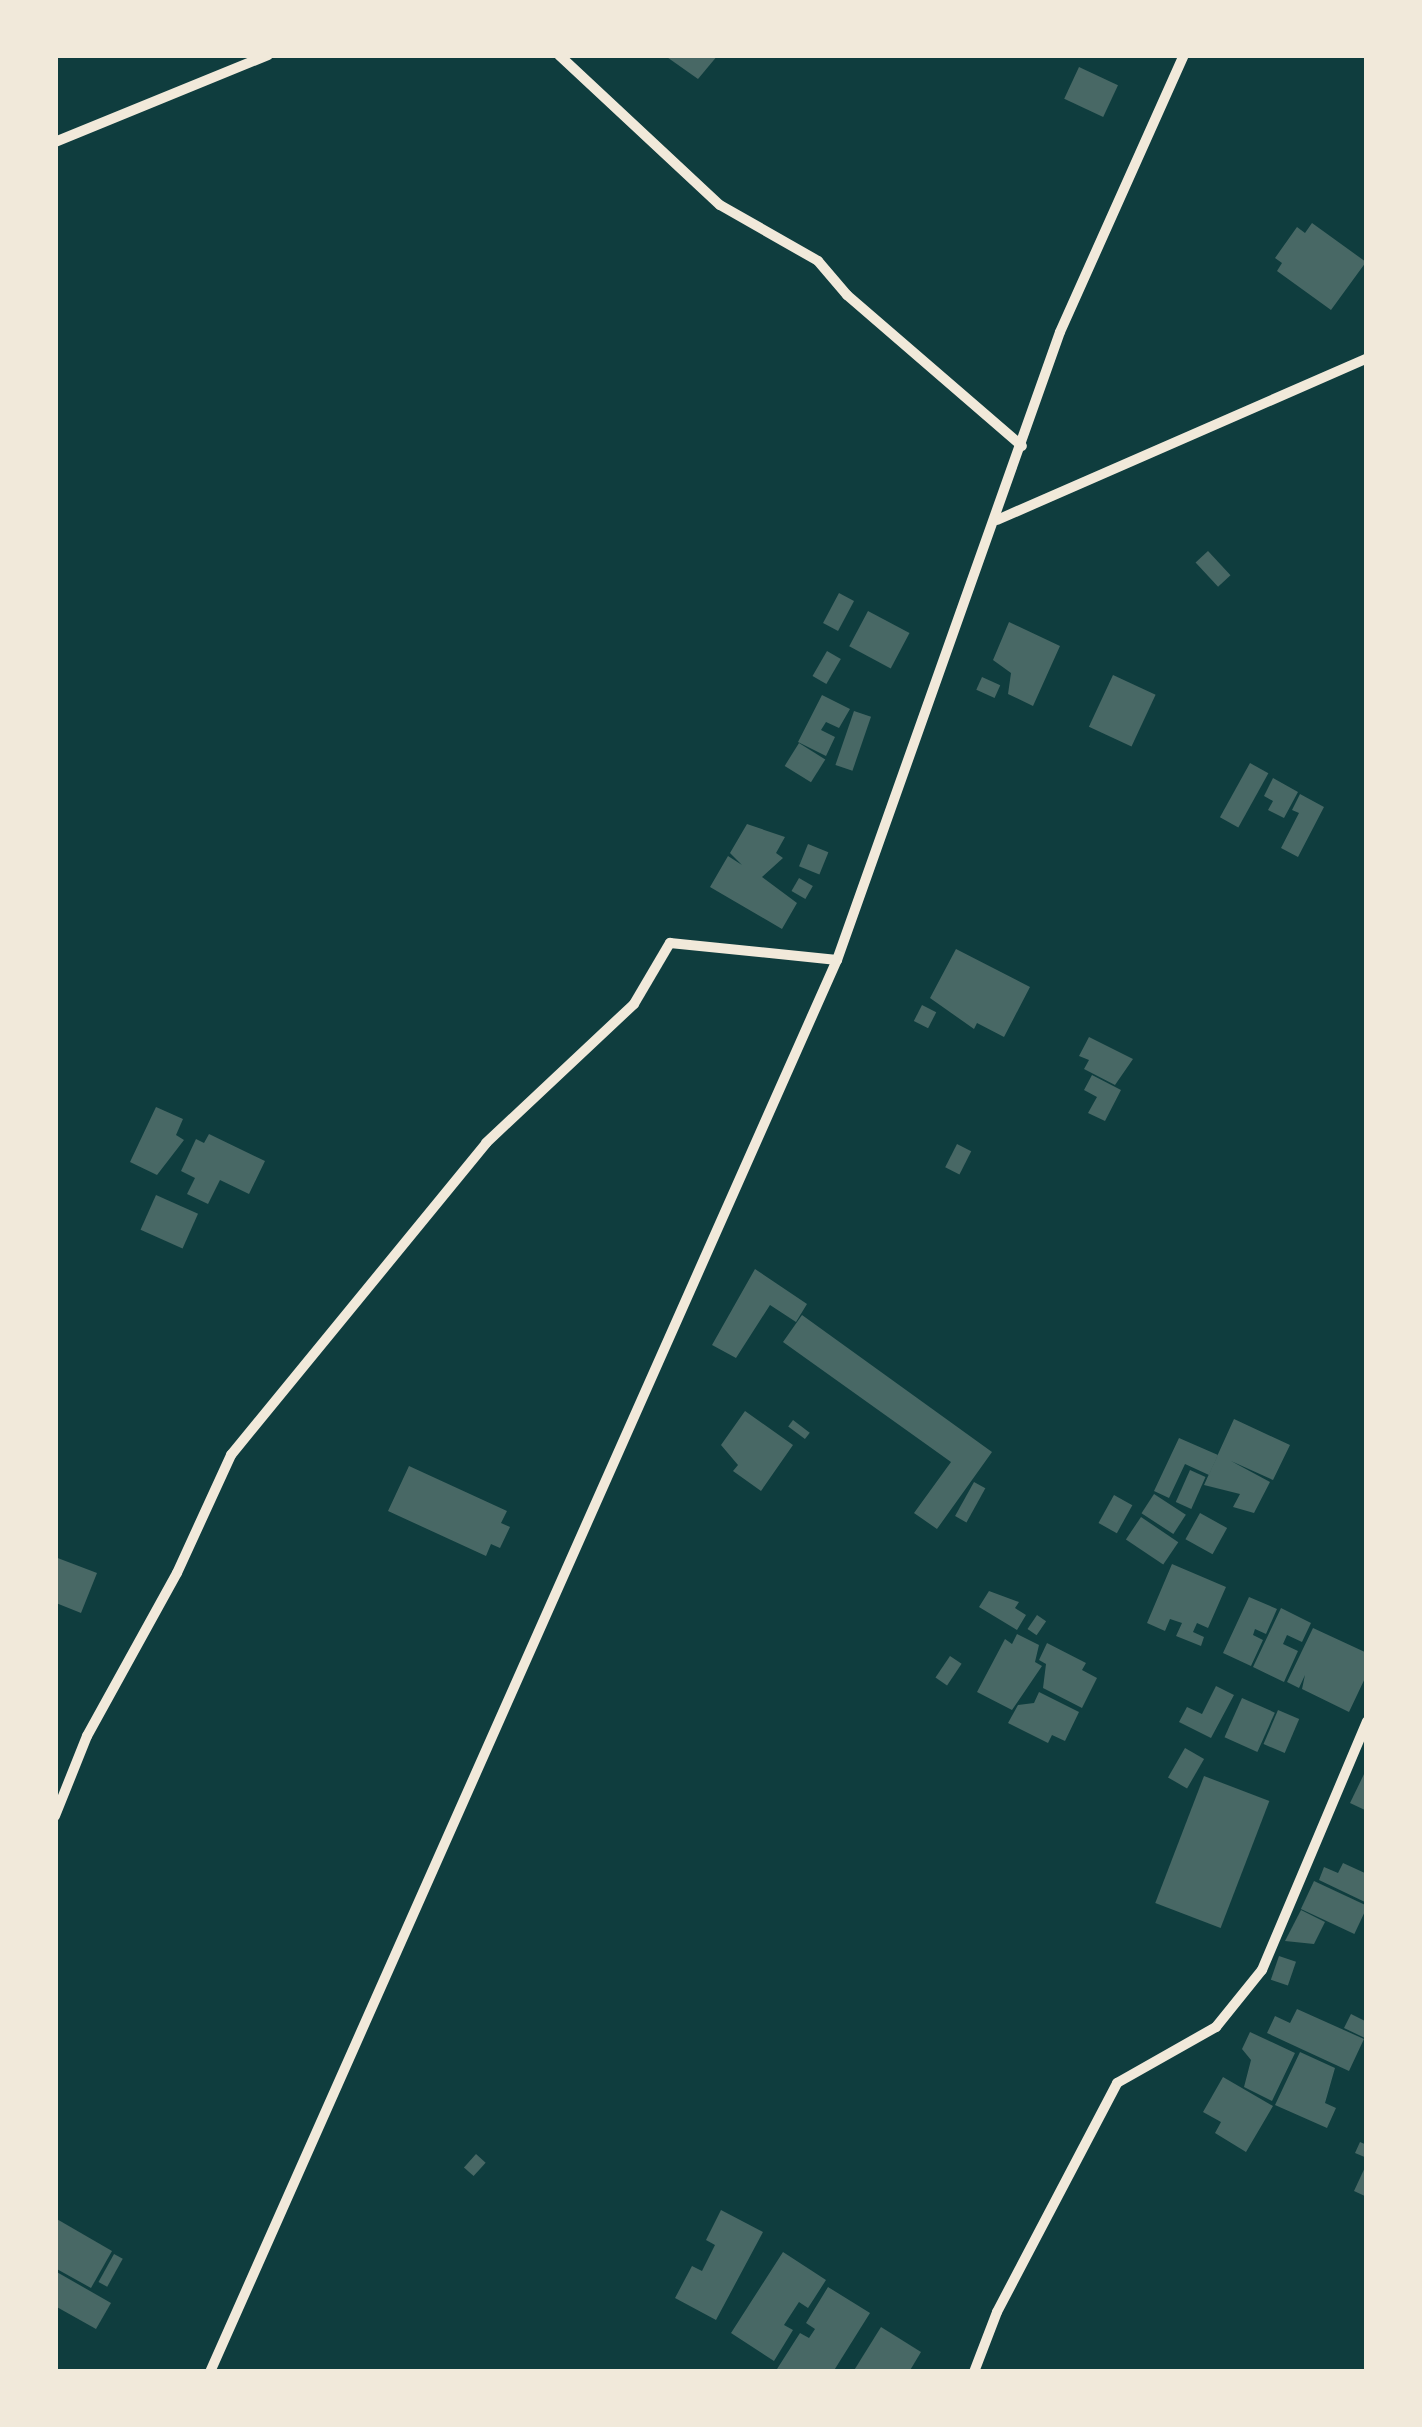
<!DOCTYPE html>
<style>
body{margin:0}
#map{position:relative;width:1422px;height:2427px;overflow:hidden;background:#0f3d3e;font-family:"Noto Sans",sans-serif}
div>[style]{position:absolute}
[style*='--x']{left:calc(var(--x)*1px);top:calc(var(--y)*1px);width:calc(var(--w)*1px);rotate:calc(var(--a)*1deg)}
.building>*{inset:0;background:#486865;transform-origin:0 0}
.minor>*{height:10px;margin:-5px;padding:0 5px;transform-origin:5px;border-radius:5px;background:#f1e9da}
span{translate:-50% -50%;white-space:nowrap;text-align:center;line-height:1.15;-webkit-text-stroke:10px #f1e9da;paint-order:stroke}
.frame{position:absolute;inset:0;border:58px solid #f1e9da;pointer-events:none}
</style>
<div id="map">
<div class="building">
<i style="clip-path:polygon(664px 55px,718px 55px,698px 79px)"></i>
<i style="left:1079px;top:67px;width:43px;height:35px;rotate:25deg"></i>
<i style="clip-path:polygon(1312px 223px,1366px 262px,1331px 310px,1277px 271px,1282px 263px,1275px 258px,1297px 227px,1305px 233px)"></i>
<i style="left:1208px;top:551px;width:33px;height:17px;rotate:47deg"></i>
<i style="left:839px;top:593px;width:17px;height:34px;rotate:28deg"></i>
<i style="left:868px;top:611px;width:47px;height:40px;rotate:28deg"></i>
<i style="clip-path:polygon(1009px 622px,1060px 646px,1033px 706px,1008px 694px,1011px 673px,993px 660px)"></i>
<i style="left:827px;top:651px;width:16px;height:29px;rotate:30deg"></i>
<i style="left:1113px;top:675px;width:47px;height:57px;rotate:25deg"></i>
<i style="left:982px;top:677px;width:20px;height:14px;rotate:24deg"></i>
<i style="clip-path:polygon(822px 695px,850px 709px,839px 728px,826px 722px,821px 730px,835px 737px,826px 756px,798px 742px)"></i>
<i style="left:854px;top:711px;width:18px;height:57px;rotate:19deg"></i>
<i style="left:799px;top:743px;width:31px;height:27px;rotate:32deg"></i>
<i style="left:1250px;top:763px;width:21px;height:62px;rotate:29deg"></i>
<i style="clip-path:polygon(1273px 778px,1298px 792px,1284px 818px,1268px 810px,1273px 801px,1264px 796px)"></i>
<i style="clip-path:polygon(1300px 794px,1324px 807px,1298px 857px,1281px 848px,1299px 813px,1292px 810px)"></i>
<i style="clip-path:polygon(747px 824px,785px 837px,776px 853px,783px 858px,762px 877px,797px 903px,782px 929px,710px 887px,728px 856px,742px 865px,730px 853px)"></i>
<i style="left:808px;top:844px;width:22px;height:24px;rotate:22deg"></i>
<i style="left:799px;top:878px;width:16px;height:15px;rotate:30deg"></i>
<i style="clip-path:polygon(956px 949px,1030px 987px,1004px 1037px,977px 1023px,974px 1029px,930px 998px)"></i>
<i style="left:922px;top:1005px;width:16px;height:18px;rotate:27deg"></i>
<i style="clip-path:polygon(1089px 1037px,1133px 1059px,1115px 1085px,1084px 1069px,1089px 1060px,1079px 1056px)"></i>
<i style="clip-path:polygon(1092px 1075px,1121px 1090px,1105px 1121px,1088px 1113px,1097px 1097px,1084px 1090px)"></i>
<i style="clip-path:polygon(156px 1107px,183px 1119px,176px 1135px,184px 1140px,157px 1175px,130px 1162px)"></i>
<i style="clip-path:polygon(209px 1134px,265px 1161px,249px 1194px,220px 1180px,208px 1204px,187px 1194px,195px 1178px,181px 1171px,196px 1139px,204px 1143px)"></i>
<i style="left:957px;top:1144px;width:16px;height:26px;rotate:27deg"></i>
<i style="left:156px;top:1195px;width:46px;height:38px;rotate:24deg"></i>
<i style="clip-path:polygon(755px 1269px,807px 1304px,796px 1322px,770px 1305px,736px 1358px,712px 1345px)"></i>
<i style="clip-path:polygon(802px 1315px,992px 1452px,937px 1529px,914px 1513px,951px 1462px,783px 1342px)"></i>
<i style="clip-path:polygon(745px 1411px,793px 1445px,761px 1491px,733px 1471px,738px 1465px,721px 1445px)"></i>
<i style="clip-path:polygon(1234px 1419px,1290px 1445px,1273px 1480px,1231px 1461px,1270px 1482px,1254px 1513px,1233px 1507px,1240px 1494px,1204px 1485px)"></i>
<i style="left:793px;top:1420px;width:21px;height:8px;rotate:37deg"></i>
<i style="clip-path:polygon(1179px 1438px,1218px 1455px,1209px 1475px,1185px 1464px,1169px 1498px,1154px 1491px)"></i>
<i style="clip-path:polygon(409px 1466px,507px 1511px,501px 1523px,510px 1527px,500px 1548px,491px 1544px,486px 1556px,388px 1511px)"></i>
<i style="left:1190px;top:1470px;width:17px;height:35px;rotate:24deg"></i>
<i style="left:974px;top:1482px;width:13px;height:39px;rotate:29deg"></i>
<i style="left:1154px;top:1494px;width:38px;height:23px;rotate:33deg"></i>
<i style="left:1114px;top:1495px;width:21px;height:32px;rotate:29deg"></i>
<i style="left:1200px;top:1513px;width:31px;height:30px;rotate:29deg"></i>
<i style="left:1141px;top:1517px;width:45px;height:27px;rotate:34deg"></i>
<i style="clip-path:polygon(55px 1557px,97px 1573px,81px 1613px,56px 1603px)"></i>
<i style="clip-path:polygon(1172px 1564px,1226px 1587px,1208px 1628px,1197px 1623px,1193px 1632px,1204px 1637px,1201px 1646px,1176px 1636px,1182px 1623px,1170px 1619px,1165px 1631px,1147px 1623px)"></i>
<i style="clip-path:polygon(989px 1591px,1019px 1602px,1015px 1608px,1026px 1615px,1017px 1630px,979px 1607px)"></i>
<i style="clip-path:polygon(1249px 1597px,1277px 1609px,1266px 1634px,1255px 1629px,1253px 1635px,1263px 1640px,1251px 1666px,1223px 1653px)"></i>
<i style="clip-path:polygon(1281px 1608px,1311px 1623px,1302px 1642px,1287px 1635px,1283px 1644px,1298px 1651px,1284px 1682px,1253px 1667px)"></i>
<i style="left:1037px;top:1615px;width:11px;height:17px;rotate:34deg"></i>
<i style="clip-path:polygon(1313px 1628px,1367px 1653px,1367px 1674px,1349px 1712px,1302px 1689px,1305px 1675px,1299px 1688px,1287px 1682px)"></i>
<i style="clip-path:polygon(1017px 1634px,1039px 1645px,1035px 1662px,1042px 1666px,1012px 1710px,977px 1692px,1005px 1639px,1012px 1644px)"></i>
<i style="clip-path:polygon(1047px 1643px,1086px 1663px,1082px 1670px,1097px 1678px,1082px 1708px,1043px 1688px,1046px 1664px,1039px 1660px)"></i>
<i style="left:950px;top:1656px;width:14px;height:26px;rotate:34deg"></i>
<i style="clip-path:polygon(1216px 1686px,1234px 1695px,1211px 1738px,1179px 1722px,1187px 1707px,1202px 1714px)"></i>
<i style="clip-path:polygon(1039px 1692px,1079px 1712px,1065px 1741px,1052px 1735px,1048px 1743px,1008px 1723px,1018px 1705px,1034px 1703px)"></i>
<i style="left:1242px;top:1698px;width:36px;height:43px;rotate:24deg"></i>
<i style="left:1278px;top:1710px;width:23px;height:37px;rotate:23deg"></i>
<i style="left:1185px;top:1748px;width:22px;height:34px;rotate:30deg"></i>
<i style="clip-path:polygon(1367px 1768px,1367px 1811px,1350px 1803px)"></i>
<i style="left:1204px;top:1776px;width:70px;height:136px;rotate:21deg"></i>
<i style="clip-path:polygon(1343px 1863px,1367px 1874px,1367px 1903px,1319px 1880px,1324px 1867px,1338px 1873px)"></i>
<i style="left:1314px;top:1881px;width:59px;height:31px;rotate:25deg"></i>
<i style="clip-path:polygon(1301px 1910px,1325px 1922px,1314px 1944px,1285px 1941px)"></i>
<i style="left:1279px;top:1956px;width:18px;height:25px;rotate:19deg"></i>
<i style="clip-path:polygon(1297px 2009px,1364px 2039px,1349px 2071px,1267px 2033px,1275px 2016px,1290px 2023px)"></i>
<i style="clip-path:polygon(1351px 2014px,1367px 2022px,1367px 2039px,1344px 2028px)"></i>
<i style="clip-path:polygon(1250px 2032px,1295px 2053px,1272px 2101px,1244px 2087px,1251px 2060px,1242px 2049px)"></i>
<i style="clip-path:polygon(1300px 2052px,1335px 2068px,1325px 2103px,1336px 2108px,1327px 2128px,1275px 2105px)"></i>
<i style="clip-path:polygon(1223px 2077px,1273px 2106px,1246px 2152px,1215px 2133px,1221px 2122px,1203px 2112px)"></i>
<i style="clip-path:polygon(1360px 2142px,1367px 2145px,1367px 2158px,1355px 2153px)"></i>
<i style="left:476px;top:2154px;width:13px;height:18px;rotate:42deg"></i>
<i style="clip-path:polygon(1367px 2163px,1367px 2197px,1354px 2191px)"></i>
<i style="clip-path:polygon(721px 2210px,763px 2232px,716px 2320px,675px 2298px,692px 2266px,702px 2271px,715px 2245px,706px 2240px)"></i>
<i style="clip-path:polygon(55px 2218px,112px 2251px,91px 2288px,55px 2268px)"></i>
<i style="clip-path:polygon(783px 2252px,826px 2280px,808px 2308px,799px 2302px,784px 2325px,793px 2330px,774px 2361px,731px 2333px)"></i>
<i style="left:114px;top:2254px;width:10px;height:32px;rotate:29deg"></i>
<i style="clip-path:polygon(55px 2271px,111px 2303px,96px 2329px,55px 2306px)"></i>
<i style="clip-path:polygon(828px 2287px,870px 2313px,833px 2372px,783px 2372px,777px 2369px,800px 2333px,809px 2338px,815px 2329px,806px 2323px)"></i>
<i style="clip-path:polygon(881px 2327px,921px 2352px,909px 2372px,853px 2372px)"></i>
</div>
<div class="minor">
<i style="--x:559;--y:55;--w:220;--a:43"></i>
<i style="--x:720;--y:205;--w:113;--a:29.7"></i>
<i style="--x:818;--y:261;--w:45;--a:49.5"></i>
<i style="--x:847;--y:295;--w:231;--a:40.8"></i>
<i style="--x:55;--y:142;--w:230;--a:-22.2"></i>
<i style="--x:997;--y:520;--w:404;--a:-23.6"></i>
<i style="--x:55;--y:1816;--w:86;--a:-68.2"></i>
<i style="--x:87;--y:1736;--w:186;--a:-61.1"></i>
<i style="--x:177;--y:1573;--w:130;--a:-65.4"></i>
<i style="--x:231;--y:1455;--w:403;--a:-50.7"></i>
<i style="--x:486;--y:1143;--w:203;--a:-43.2"></i>
<i style="--x:634;--y:1004;--w:71;--a:-59.5"></i>
<i style="--x:670;--y:943;--w:168;--a:5.8"></i>
<i style="--x:210;--y:2372;--w:1545;--a:-66.06"></i>
<i style="--x:837;--y:960;--w:666;--a:-70.45"></i>
<i style="--x:1060;--y:332;--w:303;--a:-65.9"></i>
<i style="--x:974;--y:2372;--w:64;--a:-69"></i>
<i style="--x:997;--y:2312;--w:259;--a:-62.3"></i>
<i style="--x:1117;--y:2083;--w:114;--a:-29.5"></i>
<i style="--x:1216;--y:2027;--w:73;--a:-51.1"></i>
<i style="--x:1262;--y:1970;--w:270;--a:-67.1"></i>
</div>
<div class="frame"></div>
</div>
